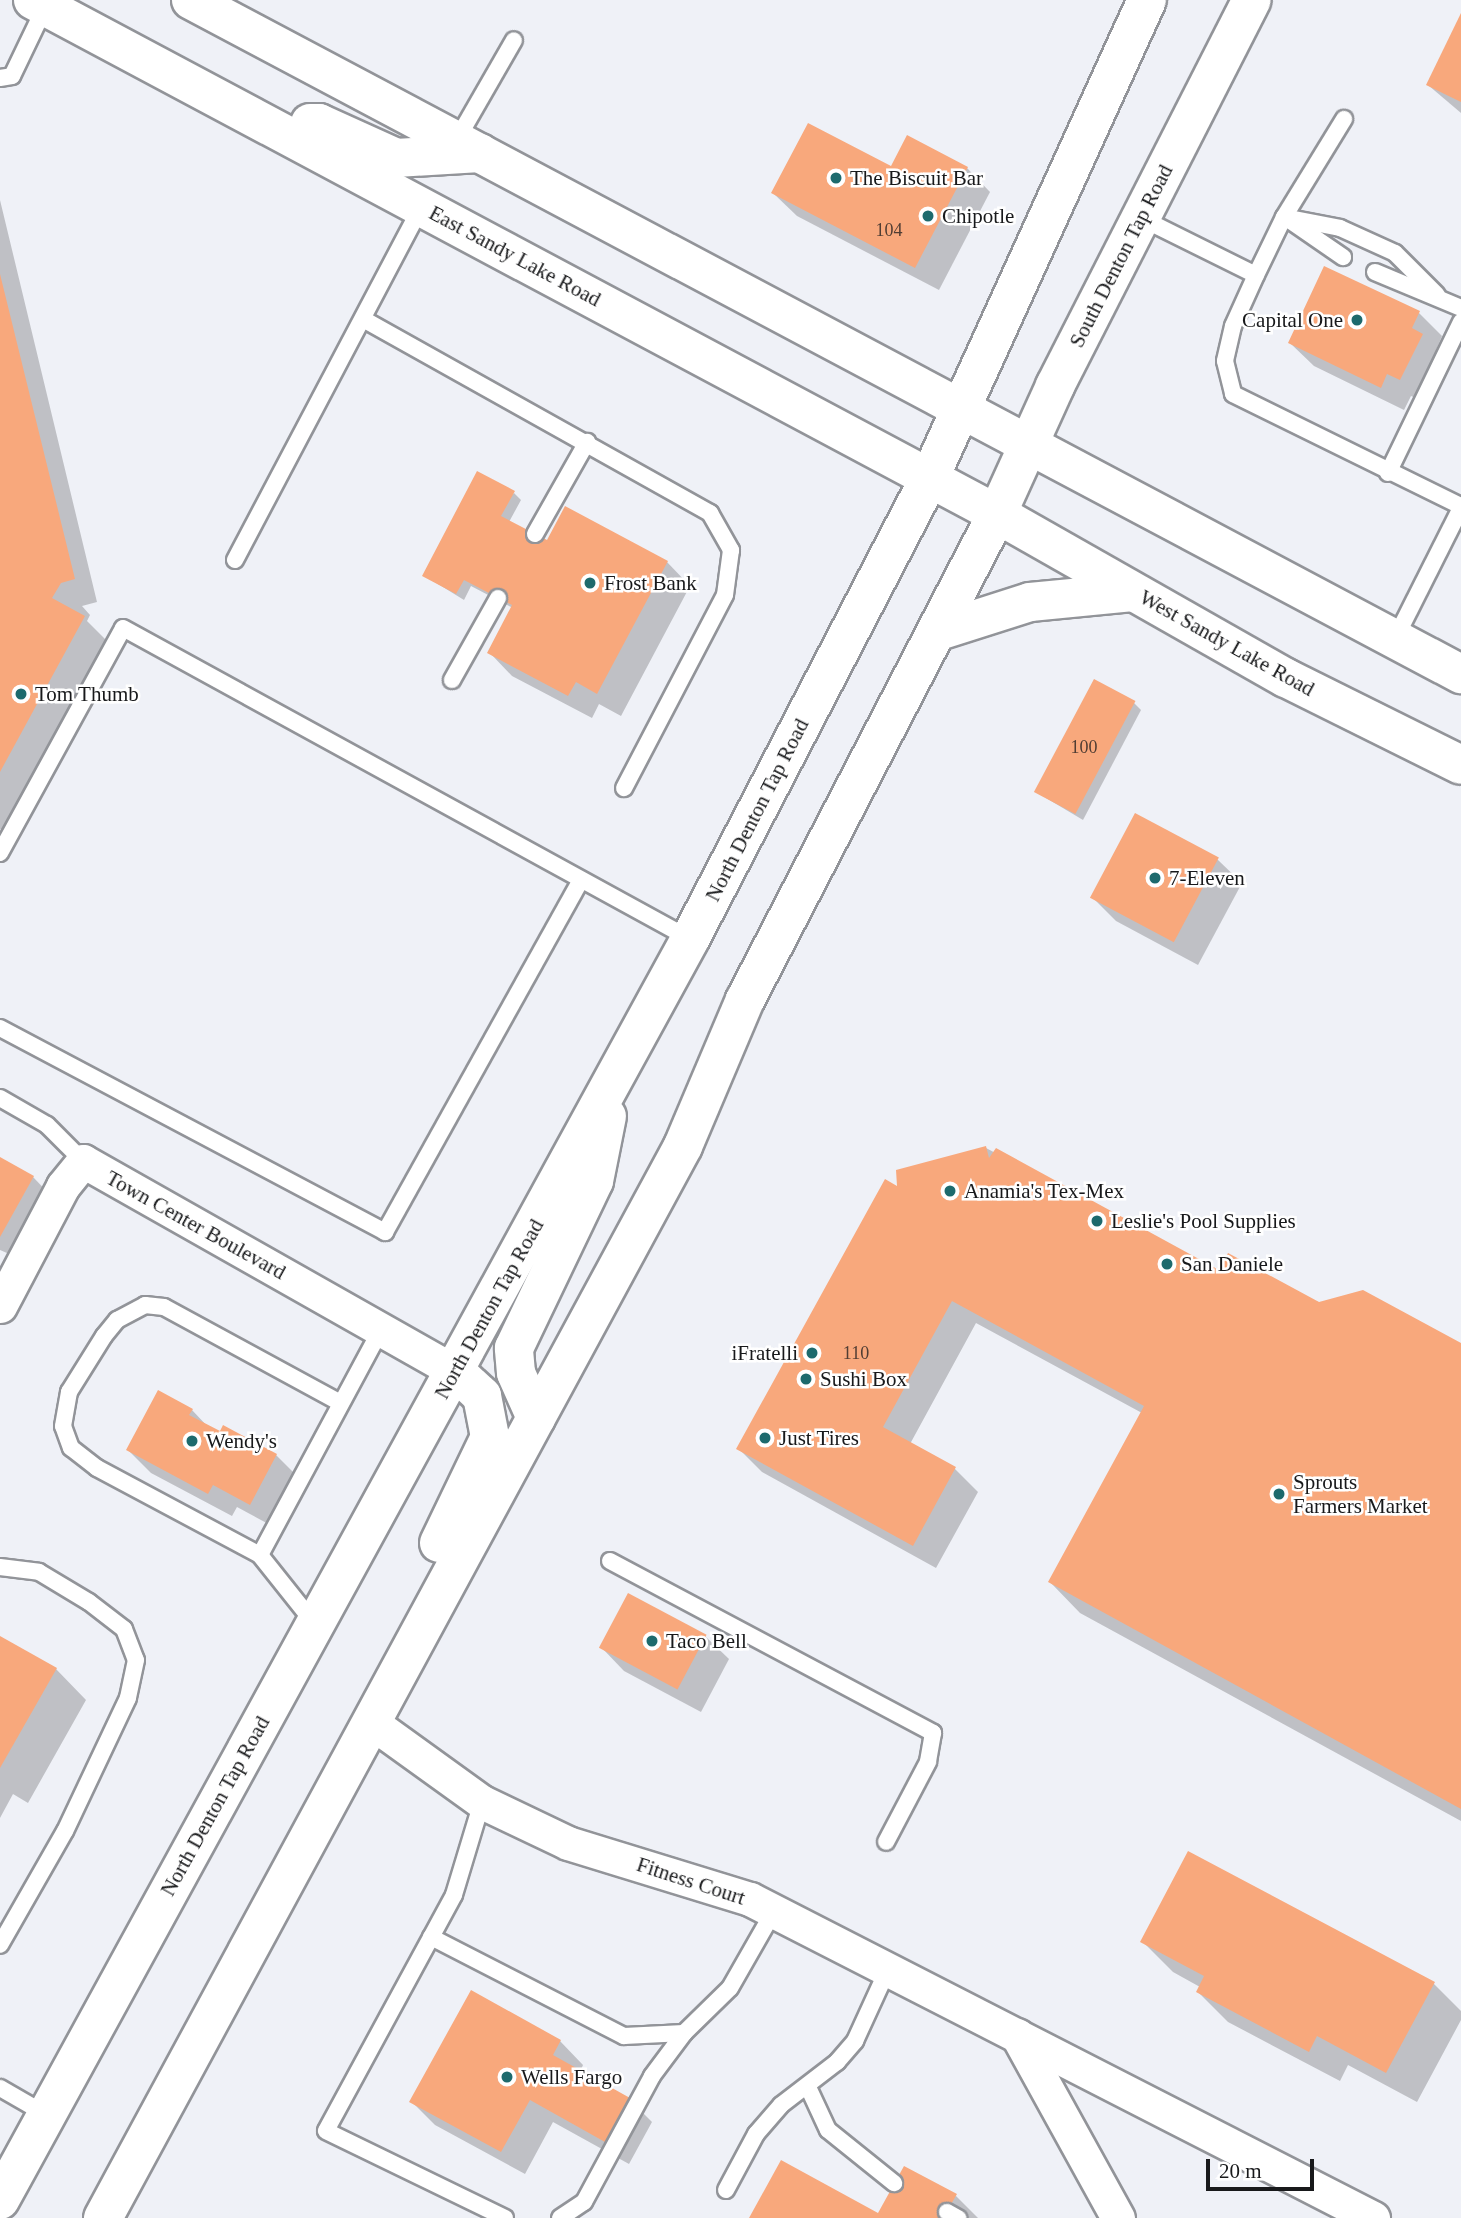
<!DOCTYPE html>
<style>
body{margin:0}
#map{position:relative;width:1461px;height:2218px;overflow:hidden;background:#eff1f7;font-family:"Times New Roman",serif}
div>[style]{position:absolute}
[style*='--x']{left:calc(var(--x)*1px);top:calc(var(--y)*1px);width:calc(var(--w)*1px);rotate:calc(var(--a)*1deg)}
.shadow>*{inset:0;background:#0003}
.building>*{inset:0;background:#f8a87c;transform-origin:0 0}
.roads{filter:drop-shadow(2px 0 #929499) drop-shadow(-2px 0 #929499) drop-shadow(0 2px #929499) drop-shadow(0 -2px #929499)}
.lane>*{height:16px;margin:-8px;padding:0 8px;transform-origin:8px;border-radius:8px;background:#fff}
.street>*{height:33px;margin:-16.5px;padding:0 16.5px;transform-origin:16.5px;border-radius:16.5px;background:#fff}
.secondary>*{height:38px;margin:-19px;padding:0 19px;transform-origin:19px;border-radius:19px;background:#fff}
.primary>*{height:38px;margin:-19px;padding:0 19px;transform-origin:19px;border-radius:19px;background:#fff}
.dots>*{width:19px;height:19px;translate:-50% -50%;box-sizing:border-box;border:4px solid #fff;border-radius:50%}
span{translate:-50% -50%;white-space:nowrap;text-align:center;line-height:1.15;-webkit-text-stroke:5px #fff;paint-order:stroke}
.number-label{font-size:18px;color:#503d33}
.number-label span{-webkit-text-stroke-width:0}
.poi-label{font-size:21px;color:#18191b}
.left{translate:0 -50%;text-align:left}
.right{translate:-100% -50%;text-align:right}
.street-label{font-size:21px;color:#18191b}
.scale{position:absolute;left:1206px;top:2159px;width:108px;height:32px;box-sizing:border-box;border:4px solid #18191b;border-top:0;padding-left:9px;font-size:21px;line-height:24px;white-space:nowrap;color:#18191b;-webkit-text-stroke:5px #fff;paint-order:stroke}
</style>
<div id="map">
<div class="shadow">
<i style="clip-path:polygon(1461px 17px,1461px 113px,1428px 85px)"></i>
<i style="clip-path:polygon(967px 168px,990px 192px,939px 290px,797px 216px,773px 193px,892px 169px)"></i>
<i style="clip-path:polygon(0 200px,97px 602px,82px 606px,90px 615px,87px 621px,114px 648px,12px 836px,0 829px)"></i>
<i style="clip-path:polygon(1419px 313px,1442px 336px,1436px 350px,1445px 359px,1424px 402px,1411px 396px,1404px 410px,1314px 366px,1290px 343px)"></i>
<i style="clip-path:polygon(514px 493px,521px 500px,509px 522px,547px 543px,667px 562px,690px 586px,621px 716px,599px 704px,592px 718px,512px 676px,489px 652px,513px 608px,471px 586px,464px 600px,425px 576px)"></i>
<i style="clip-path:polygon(1134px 703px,1141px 710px,1083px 820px,1036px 792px)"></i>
<i style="clip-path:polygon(1136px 816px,1218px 860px,1242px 883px,1198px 965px,1116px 921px,1092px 897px)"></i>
<i style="clip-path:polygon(986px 1148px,1220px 1272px,1461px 1345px,1461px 1821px,1080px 1613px,1050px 1582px,1142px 1413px,976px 1323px,910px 1444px,955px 1469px,978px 1492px,936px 1568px,762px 1472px,739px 1449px,899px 1189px)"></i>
<i style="clip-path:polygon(0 1159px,33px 1177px,56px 1201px,23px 1260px,0 1250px)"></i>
<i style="clip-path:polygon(192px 1410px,209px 1428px,276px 1455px,299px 1478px,274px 1527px,237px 1507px,232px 1516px,151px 1473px,128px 1450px)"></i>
<i style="clip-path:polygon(705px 1636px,729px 1659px,701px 1712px,624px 1671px,601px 1647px)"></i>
<i style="clip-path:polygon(0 1638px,56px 1669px,86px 1700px,28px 1803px,13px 1794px,0 1818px)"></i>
<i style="clip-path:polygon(1142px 1941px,1434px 1984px,1461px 2011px,1461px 2020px,1417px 2102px,1348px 2065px,1340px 2081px,1228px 2022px,1198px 1992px,1200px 1987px,1173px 1972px)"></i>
<i style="clip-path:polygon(560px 2041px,583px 2065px,580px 2072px,629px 2099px,652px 2122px,629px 2164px,553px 2122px,525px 2174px,435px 2125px,412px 2102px)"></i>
<i style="clip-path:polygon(956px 2196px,978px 2218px,751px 2218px,879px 2215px)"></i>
</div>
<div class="building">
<i style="clip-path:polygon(1461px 13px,1461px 102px,1426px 85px)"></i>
<i style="clip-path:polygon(808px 123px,891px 166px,907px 135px,968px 167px,915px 268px,771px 193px)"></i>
<i style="clip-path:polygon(1324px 266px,1420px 311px,1412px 328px,1423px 334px,1400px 380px,1387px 374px,1381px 388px,1288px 343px)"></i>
<i style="clip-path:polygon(0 274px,75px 579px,61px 583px,52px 598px,85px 616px,0 772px)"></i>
<i style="clip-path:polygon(477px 471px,515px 491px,501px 516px,547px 540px,565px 506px,668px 561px,597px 694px,576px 682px,568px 696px,487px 653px,512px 605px,464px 580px,456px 594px,422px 576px)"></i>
<i style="left:1094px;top:679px;width:47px;height:128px;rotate:28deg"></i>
<i style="left:1135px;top:813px;width:95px;height:96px;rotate:28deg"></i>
<i style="clip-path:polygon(986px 1146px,989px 1158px,996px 1148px,1219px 1270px,1228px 1253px,1319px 1302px,1363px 1290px,1461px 1343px,1461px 1809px,1048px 1582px,1144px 1406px,952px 1301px,883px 1427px,956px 1467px,913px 1546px,736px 1449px,885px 1179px,897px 1186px,896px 1170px)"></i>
<i style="clip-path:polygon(0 1157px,34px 1176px,0 1237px)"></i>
<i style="clip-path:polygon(158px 1390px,193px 1409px,189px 1415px,220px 1431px,223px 1425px,277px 1454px,250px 1505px,213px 1485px,208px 1494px,126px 1450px)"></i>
<i style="left:628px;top:1593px;width:89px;height:62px;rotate:28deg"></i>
<i style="clip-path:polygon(0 1636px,57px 1668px,0 1768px)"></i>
<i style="clip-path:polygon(1188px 1851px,1435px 1982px,1386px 2073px,1317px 2036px,1309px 2052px,1196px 1992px,1204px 1976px,1140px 1942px)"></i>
<i style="clip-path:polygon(471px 1990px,561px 2040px,553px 2055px,630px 2098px,605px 2142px,530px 2100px,501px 2152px,409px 2102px)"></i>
<i style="clip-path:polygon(781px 2160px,878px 2213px,904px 2166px,957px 2194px,943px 2218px,749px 2218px)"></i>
</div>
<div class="roads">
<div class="lane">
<i style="--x:0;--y:78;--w:12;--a:-9"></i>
<i style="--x:12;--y:76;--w:76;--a:-64.4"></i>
<i style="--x:456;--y:141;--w:116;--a:-60.1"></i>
<i style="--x:1284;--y:217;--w:57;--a:11.1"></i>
<i style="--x:1340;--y:228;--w:60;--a:24.4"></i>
<i style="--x:1395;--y:253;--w:59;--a:45"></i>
<i style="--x:1141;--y:218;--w:128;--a:26.4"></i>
<i style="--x:1256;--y:275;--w:56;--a:114.3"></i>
<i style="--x:1233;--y:326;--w:36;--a:103"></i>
<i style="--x:1225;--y:361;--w:34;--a:76"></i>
<i style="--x:1233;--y:394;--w:254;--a:26.2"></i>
<i style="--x:1292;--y:222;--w:62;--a:34.5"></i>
<i style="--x:1375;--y:272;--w:93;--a:22.7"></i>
<i style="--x:1256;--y:275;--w:64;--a:-64.2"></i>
<i style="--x:1284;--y:217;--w:115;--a:-58.5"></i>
<i style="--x:363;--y:319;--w:398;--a:29.2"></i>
<i style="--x:710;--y:513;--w:43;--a:60.4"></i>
<i style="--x:731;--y:550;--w:45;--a:97.6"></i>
<i style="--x:725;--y:595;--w:218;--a:117.6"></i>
<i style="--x:1388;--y:473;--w:168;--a:-64.2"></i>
<i style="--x:535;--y:534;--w:106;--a:-60.5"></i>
<i style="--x:235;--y:560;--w:400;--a:-62.2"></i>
<i style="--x:1395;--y:639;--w:147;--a:-63.3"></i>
<i style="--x:452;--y:680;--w:94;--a:-60.7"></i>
<i style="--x:0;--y:853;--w:256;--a:-61.3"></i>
<i style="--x:123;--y:628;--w:647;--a:28.74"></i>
<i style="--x:0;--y:1028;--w:436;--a:27.9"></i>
<i style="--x:385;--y:1232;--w:403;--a:-60.9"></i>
<i style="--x:0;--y:1098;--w:54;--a:29.9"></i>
<i style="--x:47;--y:1125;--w:51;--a:45"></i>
<i style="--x:260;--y:1555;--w:256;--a:-61.8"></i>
<i style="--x:610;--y:1561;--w:366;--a:28"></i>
<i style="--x:933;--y:1733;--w:29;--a:100"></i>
<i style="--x:928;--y:1762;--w:90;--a:117.7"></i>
<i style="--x:0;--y:1567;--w:39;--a:7"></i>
<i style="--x:39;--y:1572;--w:58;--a:31"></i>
<i style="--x:89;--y:1602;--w:44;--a:37.6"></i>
<i style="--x:124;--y:1629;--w:33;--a:69"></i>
<i style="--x:136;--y:1660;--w:39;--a:102"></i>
<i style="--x:128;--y:1698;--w:147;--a:115.3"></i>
<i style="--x:65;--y:1831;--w:131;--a:119.7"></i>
<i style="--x:314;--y:1623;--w:87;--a:-128.5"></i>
<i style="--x:260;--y:1555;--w:185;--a:-151.9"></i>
<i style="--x:97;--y:1468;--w:33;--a:-142"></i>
<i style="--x:71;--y:1448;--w:23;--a:-110"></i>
<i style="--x:63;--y:1426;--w:35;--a:-80"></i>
<i style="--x:69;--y:1392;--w:66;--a:-58"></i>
<i style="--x:104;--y:1336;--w:21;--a:-51"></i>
<i style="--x:117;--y:1320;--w:32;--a:-28"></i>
<i style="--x:145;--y:1305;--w:19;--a:6"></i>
<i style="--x:164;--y:1307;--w:201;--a:28.5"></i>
<i style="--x:482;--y:1802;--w:97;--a:106.8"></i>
<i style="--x:454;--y:1895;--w:268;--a:118.5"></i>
<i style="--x:326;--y:2131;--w:199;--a:25.9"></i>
<i style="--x:431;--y:1937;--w:217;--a:27.2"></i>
<i style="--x:624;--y:2036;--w:60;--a:-2.9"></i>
<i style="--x:808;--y:2087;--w:47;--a:65.1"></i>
<i style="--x:828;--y:2130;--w:85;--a:38.8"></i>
<i style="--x:0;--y:2088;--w:54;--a:29.9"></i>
<i style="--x:726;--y:2190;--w:64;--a:-61.8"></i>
<i style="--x:756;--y:2134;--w:38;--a:-49"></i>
<i style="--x:781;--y:2105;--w:71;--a:-37.5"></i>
<i style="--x:837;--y:2062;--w:28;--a:-49"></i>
<i style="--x:855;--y:2041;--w:79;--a:-65.4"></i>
<i style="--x:947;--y:2212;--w:13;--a:29"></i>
<i style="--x:560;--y:2218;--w:29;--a:-34"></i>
<i style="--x:584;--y:2202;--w:143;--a:-61.6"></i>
<i style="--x:652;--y:2076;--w:54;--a:-53.3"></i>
<i style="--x:684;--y:2033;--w:64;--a:-44.4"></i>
<i style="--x:730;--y:1988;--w:89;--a:-60.3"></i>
</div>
<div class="street">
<i style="--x:0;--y:1306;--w:136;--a:-62.3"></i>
<i style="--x:63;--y:1186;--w:32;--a:-51"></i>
<i style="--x:83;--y:1161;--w:429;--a:29.5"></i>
<i style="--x:371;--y:1722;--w:137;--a:35.8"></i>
<i style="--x:482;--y:1802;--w:95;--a:25.5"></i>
<i style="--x:568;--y:1843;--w:190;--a:17.1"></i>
<i style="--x:750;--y:1899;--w:700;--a:27.11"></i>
<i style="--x:1017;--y:2035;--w:209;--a:61.1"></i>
</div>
<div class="secondary">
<i style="--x:33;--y:0;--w:1092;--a:28.07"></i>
<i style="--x:997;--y:514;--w:332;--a:29.6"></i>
<i style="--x:1286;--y:678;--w:195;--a:26.4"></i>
<i style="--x:191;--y:0;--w:1438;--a:27.96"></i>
<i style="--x:310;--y:123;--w:9;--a:0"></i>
<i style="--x:319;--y:123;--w:85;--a:24.4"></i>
<i style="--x:396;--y:158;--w:84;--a:-3.4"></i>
</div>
<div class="primary">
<i style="--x:936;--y:632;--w:99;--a:-17.7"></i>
<i style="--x:1030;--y:602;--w:103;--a:-5.5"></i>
<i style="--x:536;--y:1418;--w:49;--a:-114"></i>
<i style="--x:516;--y:1373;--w:25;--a:-95"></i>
<i style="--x:514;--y:1348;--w:185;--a:-64.4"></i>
<i style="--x:594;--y:1181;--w:66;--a:-78.7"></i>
<i style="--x:439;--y:1543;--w:118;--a:-64.3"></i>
<i style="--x:490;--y:1437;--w:42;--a:-101"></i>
<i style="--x:482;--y:1396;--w:35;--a:-137"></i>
<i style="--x:0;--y:2200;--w:1437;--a:-61.31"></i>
<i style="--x:690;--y:939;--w:518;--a:-62.55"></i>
<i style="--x:929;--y:479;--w:526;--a:-65.53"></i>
<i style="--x:103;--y:2218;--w:1219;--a:-61.58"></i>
<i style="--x:683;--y:1146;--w:159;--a:-67"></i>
<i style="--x:745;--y:1000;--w:547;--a:-62.59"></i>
<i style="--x:997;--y:514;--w:141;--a:-65.6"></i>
<i style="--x:1055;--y:386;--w:433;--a:-63"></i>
</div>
</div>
<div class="dots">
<i style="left:836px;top:178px;background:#1d6a6d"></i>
<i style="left:928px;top:216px;background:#1d6a6d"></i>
<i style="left:1357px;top:320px;background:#1d6a6d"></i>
<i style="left:590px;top:583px;background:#1d6a6d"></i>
<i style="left:21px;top:694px;background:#1d6a6d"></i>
<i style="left:1155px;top:878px;background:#1d6a6d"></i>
<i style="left:950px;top:1191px;background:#1d6a6d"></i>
<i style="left:1097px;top:1221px;background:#1d6a6d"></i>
<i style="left:1167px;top:1264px;background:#1d6a6d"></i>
<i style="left:812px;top:1353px;background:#1d6a6d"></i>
<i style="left:806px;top:1379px;background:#1d6a6d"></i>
<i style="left:765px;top:1438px;background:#1d6a6d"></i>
<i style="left:192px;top:1441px;background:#1d6a6d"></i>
<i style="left:1279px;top:1494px;background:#1d6a6d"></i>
<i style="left:652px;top:1641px;background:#1d6a6d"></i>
<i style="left:507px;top:2077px;background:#1d6a6d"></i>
</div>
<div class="number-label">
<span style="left:889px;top:230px">104</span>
<span style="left:1084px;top:747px">100</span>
<span style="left:856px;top:1353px">110</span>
</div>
<div class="poi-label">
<span class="left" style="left:850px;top:178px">The Biscuit Bar</span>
<span class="left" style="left:942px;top:216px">Chipotle</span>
<span class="right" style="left:1343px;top:320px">Capital One</span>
<span class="left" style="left:604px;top:583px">Frost Bank</span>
<span class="left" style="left:35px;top:694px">Tom Thumb</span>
<span class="left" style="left:1169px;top:878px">7-Eleven</span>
<span class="left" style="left:964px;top:1191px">Anamia's Tex-Mex</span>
<span class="left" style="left:1111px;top:1221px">Leslie's Pool Supplies</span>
<span class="left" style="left:1181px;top:1264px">San Daniele</span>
<span class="right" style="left:798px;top:1353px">iFratelli</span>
<span class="left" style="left:820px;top:1379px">Sushi Box</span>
<span class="left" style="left:779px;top:1438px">Just Tires</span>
<span class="left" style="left:206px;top:1441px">Wendy's</span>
<span class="left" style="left:1293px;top:1494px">Sprouts<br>Farmers Market</span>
<span class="left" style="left:666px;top:1641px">Taco Bell</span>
<span class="left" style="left:521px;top:2077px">Wells Fargo</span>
</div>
<div class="street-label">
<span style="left:515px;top:256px;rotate:28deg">East Sandy Lake Road</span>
<span style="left:1121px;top:256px;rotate:-63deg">South Denton Tap Road</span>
<span style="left:1227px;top:643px;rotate:29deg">West Sandy Lake Road</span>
<span style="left:757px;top:810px;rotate:-63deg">North Denton Tap Road</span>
<span style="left:196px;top:1225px;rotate:29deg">Town Center Boulevard</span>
<span style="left:489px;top:1309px;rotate:-61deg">North Denton Tap Road</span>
<span style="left:215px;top:1806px;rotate:-61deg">North Denton Tap Road</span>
<span style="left:691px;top:1881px;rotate:18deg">Fitness Court</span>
</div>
<div class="scale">20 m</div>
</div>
